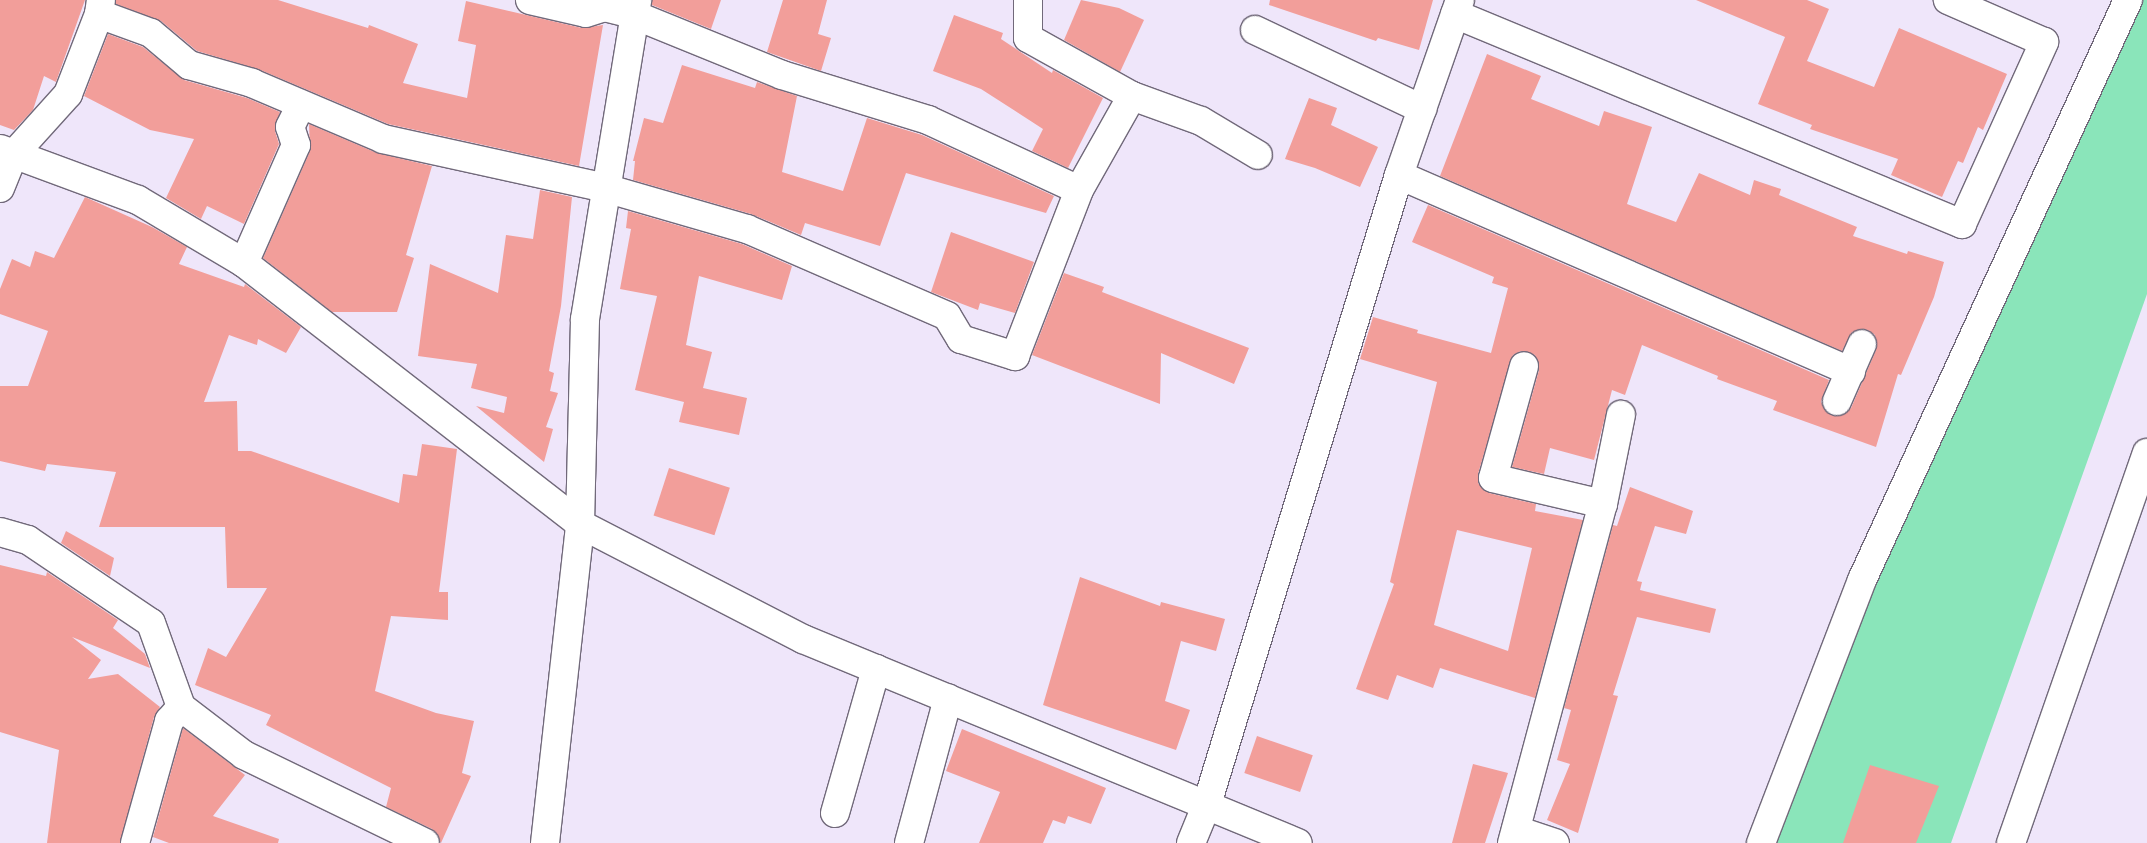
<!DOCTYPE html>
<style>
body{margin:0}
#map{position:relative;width:2147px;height:843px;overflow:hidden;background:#efe6fa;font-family:Commissioner,sans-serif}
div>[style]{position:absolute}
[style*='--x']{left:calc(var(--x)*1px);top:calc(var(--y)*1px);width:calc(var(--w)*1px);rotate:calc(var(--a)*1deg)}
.green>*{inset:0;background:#8ae5ba}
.building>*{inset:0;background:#f29e9a;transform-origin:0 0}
.roads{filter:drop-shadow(1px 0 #71697a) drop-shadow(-1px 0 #71697a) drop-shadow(0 1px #71697a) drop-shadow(0 -1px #71697a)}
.minor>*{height:28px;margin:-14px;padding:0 14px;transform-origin:14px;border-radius:14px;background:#fff}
span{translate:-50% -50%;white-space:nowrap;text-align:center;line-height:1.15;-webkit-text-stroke:4px #f9f6fe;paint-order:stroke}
</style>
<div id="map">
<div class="green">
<i style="clip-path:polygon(2141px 0,2147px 0,2147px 294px,1951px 843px,1775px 843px,1872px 591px)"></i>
</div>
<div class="building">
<i style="clip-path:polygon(0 0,85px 0,56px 82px,44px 76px,33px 110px,14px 130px,0 125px)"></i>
<i style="clip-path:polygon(116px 0,278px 0,368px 28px,369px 25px,418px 44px,403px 83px,467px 98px,476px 45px,458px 41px,466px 1px,582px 28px,603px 25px,579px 166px,388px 124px,258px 69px,197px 51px,161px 21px,116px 4px)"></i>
<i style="clip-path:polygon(652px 0,721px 0,711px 29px,652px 5px)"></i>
<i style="clip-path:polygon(783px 0,827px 0,818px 34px,831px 38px,821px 71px,767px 52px)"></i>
<i style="clip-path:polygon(1081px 0,1119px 8px,1144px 20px,1120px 72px,1064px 40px)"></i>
<i style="clip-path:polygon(1270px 0,1433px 0,1419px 50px,1378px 38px,1376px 41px,1269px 5px)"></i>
<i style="clip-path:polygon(1696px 0,1807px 0,1829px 9px,1807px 61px,1874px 87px,1899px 28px,2007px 74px,1983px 130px,1978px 127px,1963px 163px,1958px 161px,1942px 197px,1891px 175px,1898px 159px,1810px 129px,1812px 125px,1758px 104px,1785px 37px)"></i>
<i style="clip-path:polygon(954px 15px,1003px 33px,1001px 39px,1052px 73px,1053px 70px,1103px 98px,1068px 168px,1032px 151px,1043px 129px,981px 89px,933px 71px)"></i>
<i style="clip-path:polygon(108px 34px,143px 47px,184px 80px,247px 98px,280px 112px,275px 131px,279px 144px,244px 224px,207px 206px,201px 219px,166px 198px,194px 139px,150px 130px,84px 96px)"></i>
<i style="clip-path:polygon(evenodd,1487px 54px,1541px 76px,1531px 99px,1599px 126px,1604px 111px,1652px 127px,1627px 204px,1676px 222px,1699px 173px,1750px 195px,1754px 180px,1781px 189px,1779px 195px,1857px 227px,1853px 236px,1907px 254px,1908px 251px,1944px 262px,1934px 297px,1901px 375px,1898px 374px,1876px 447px,1773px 410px,1777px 401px,1717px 379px,1718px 376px,1642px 345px,1625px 395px,1612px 390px,1594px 460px,1550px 448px,1544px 474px,1512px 467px,1539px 370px,1535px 355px,1521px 351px,1513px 355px,1478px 474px,1478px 483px,1489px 493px,1536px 504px,1535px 511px,1583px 520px,1535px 698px,1440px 668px,1433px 688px,1397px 675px,1388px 700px,1356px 689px,1394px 584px,1390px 582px,1437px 382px,1360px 359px,1373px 317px,1418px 330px,1417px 333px,1491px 353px,1508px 288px,1492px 283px,1494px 277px,1412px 242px,1428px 205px,1829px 380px,1821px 402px,1831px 415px,1839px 416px,1851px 408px,1876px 350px,1875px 335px,1868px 330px,1852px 332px,1842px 351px,1440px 176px,1487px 54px,1457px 530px,1532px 548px,1508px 651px,1434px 625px,1457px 530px)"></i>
<i style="clip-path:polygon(682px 65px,755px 88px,757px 82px,797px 96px,782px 172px,843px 191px,867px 118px,922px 135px,1054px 196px,1046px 213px,906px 173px,880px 246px,805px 223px,801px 235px,751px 214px,633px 180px,635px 161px,633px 161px,644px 118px,663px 123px)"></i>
<i style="clip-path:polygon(1309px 98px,1337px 108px,1331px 125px,1378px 147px,1360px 187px,1315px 168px,1285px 159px)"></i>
<i style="clip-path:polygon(309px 124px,377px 153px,432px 166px,406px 255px,414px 258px,397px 312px,332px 312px,263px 258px,310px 151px)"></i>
<i style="clip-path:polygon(540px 190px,572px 197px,561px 306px,549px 371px,554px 373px,550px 391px,558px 393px,546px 427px,553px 429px,544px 462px,476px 406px,504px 413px,507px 397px,471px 388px,477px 364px,418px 356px,430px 264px,498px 293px,506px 235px,533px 239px)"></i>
<i style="clip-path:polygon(85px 197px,152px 227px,187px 247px,179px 264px,244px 287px,245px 284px,301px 327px,286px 353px,258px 339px,257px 345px,229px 335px,204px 402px,237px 401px,238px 451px,251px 451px,399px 503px,403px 474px,417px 476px,422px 444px,457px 449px,439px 592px,448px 592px,448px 620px,391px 616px,375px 691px,436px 713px,474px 721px,462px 773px,471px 776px,441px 843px,432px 829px,386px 807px,391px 788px,266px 725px,271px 715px,195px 685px,208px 648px,226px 657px,267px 588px,227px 588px,225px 527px,99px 527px,116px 472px,47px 464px,45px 471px,0 461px,0 386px,28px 386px,48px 331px,0 314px,0 289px,12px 259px,30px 267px,35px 251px,54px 258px)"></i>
<i style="clip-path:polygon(628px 211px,742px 244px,792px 266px,782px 300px,699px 276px,686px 345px,712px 352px,703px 388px,747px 398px,739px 435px,679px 422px,684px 402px,635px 390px,657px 296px,620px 289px,631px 229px,626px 228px)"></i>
<i style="clip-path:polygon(951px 232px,1034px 262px,1015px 313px,980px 303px,978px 310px,931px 292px)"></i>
<i style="clip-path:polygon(1064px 273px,1104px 287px,1102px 292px,1249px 348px,1234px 384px,1161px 353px,1160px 404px,1032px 355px)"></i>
<i style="left:669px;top:468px;width:64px;height:50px;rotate:18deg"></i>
<i style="clip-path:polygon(1630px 487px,1693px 511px,1686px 534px,1655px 526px,1637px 581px,1642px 582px,1640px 590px,1716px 609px,1710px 633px,1637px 617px,1613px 695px,1618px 696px,1578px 833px,1547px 820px,1570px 764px,1557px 760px,1571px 710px,1564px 708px,1613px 525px,1617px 526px)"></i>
<i style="clip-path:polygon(66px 531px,114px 558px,110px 576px,61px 543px)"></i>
<i style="clip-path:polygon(0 565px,46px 576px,47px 572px,118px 620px,113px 628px,145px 654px,150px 668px,72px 637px,101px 660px,88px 679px,118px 674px,160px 707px,154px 717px,120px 843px,47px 843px,59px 750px,0 732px)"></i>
<i style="clip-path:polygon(1080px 577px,1160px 606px,1161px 602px,1225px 619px,1216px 651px,1181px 641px,1165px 701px,1190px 710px,1176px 750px,1043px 705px)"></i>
<i style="clip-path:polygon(183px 728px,245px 775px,213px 816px,279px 839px,278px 843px,169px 843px,153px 837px)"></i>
<i style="clip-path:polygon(962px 729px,1106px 788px,1091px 824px,1068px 816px,1065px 824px,1053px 820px,1043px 843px,979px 843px,1000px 792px,946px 771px)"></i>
<i style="left:1257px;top:736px;width:59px;height:39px;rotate:19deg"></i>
<i style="clip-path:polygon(1473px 764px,1508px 773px,1485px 843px,1452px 843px)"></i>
<i style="clip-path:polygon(1870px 765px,1939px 786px,1916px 843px,1843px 843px)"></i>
</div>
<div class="roads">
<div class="minor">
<i style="--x:530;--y:0;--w:57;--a:13.1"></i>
<i style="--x:586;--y:13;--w:19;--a:-18"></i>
<i style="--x:596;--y:0;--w:11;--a:41"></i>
<i style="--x:604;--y:7;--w:29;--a:14"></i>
<i style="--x:632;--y:14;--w:162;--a:22.1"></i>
<i style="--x:782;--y:75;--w:153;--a:17.1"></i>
<i style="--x:928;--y:120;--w:166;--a:24.9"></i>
<i style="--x:1079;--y:190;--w:108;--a:-60.6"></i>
<i style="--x:1028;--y:0;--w:38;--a:90"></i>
<i style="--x:1028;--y:38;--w:119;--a:29.1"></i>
<i style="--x:1132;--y:96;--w:73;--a:19.9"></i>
<i style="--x:1201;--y:121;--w:66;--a:30.8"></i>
<i style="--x:99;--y:14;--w:55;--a:20.1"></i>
<i style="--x:151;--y:33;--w:50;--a:40.1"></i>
<i style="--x:189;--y:65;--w:66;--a:15.9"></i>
<i style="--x:252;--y:83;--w:142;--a:23.1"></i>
<i style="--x:383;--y:139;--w:227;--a:12.4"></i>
<i style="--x:605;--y:188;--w:148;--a:16.1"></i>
<i style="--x:747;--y:229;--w:218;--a:23.5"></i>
<i style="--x:947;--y:316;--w:27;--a:59"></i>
<i style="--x:961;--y:339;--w:57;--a:17.5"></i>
<i style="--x:1015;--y:356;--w:178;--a:-68.9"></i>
<i style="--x:1455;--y:14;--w:549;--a:22.5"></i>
<i style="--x:1962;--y:224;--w:200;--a:-65.7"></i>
<i style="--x:2044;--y:42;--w:105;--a:-156.4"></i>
<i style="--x:1255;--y:30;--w:185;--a:25.3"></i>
<i style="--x:0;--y:149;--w:147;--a:20.3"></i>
<i style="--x:138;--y:200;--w:123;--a:30.7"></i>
<i style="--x:244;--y:263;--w:425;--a:37.8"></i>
<i style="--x:580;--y:524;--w:251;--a:27.3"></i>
<i style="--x:803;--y:639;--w:535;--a:22.4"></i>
<i style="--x:1399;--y:175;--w:493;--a:23.5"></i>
<i style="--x:0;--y:188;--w:37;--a:-68"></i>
<i style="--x:14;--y:154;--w:81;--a:-48"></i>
<i style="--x:68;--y:94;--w:86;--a:-68.8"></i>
<i style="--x:99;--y:14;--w:14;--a:-82"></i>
<i style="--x:244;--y:263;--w:129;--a:-66.2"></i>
<i style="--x:296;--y:145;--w:19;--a:-108"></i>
<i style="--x:290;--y:127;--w:25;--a:-64"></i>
<i style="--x:1837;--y:401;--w:62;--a:-66.3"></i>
<i style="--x:1603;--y:504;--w:91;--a:-78.6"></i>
<i style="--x:0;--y:532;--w:29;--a:16"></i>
<i style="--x:28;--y:540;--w:148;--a:34"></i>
<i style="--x:151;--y:623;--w:89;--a:70.3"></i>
<i style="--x:181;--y:707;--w:79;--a:37.3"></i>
<i style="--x:244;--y:755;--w:201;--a:25.9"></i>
<i style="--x:835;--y:813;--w:150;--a:-74.1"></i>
<i style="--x:1516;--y:830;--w:41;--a:18.4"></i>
<i style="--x:135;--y:843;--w:127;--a:-74.4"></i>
<i style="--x:169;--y:721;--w:18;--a:-49"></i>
<i style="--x:545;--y:843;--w:321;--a:-83.7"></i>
<i style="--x:580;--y:524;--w:205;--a:-88.6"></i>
<i style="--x:585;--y:319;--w:323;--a:-80.7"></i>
<i style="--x:909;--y:843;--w:150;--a:-74.9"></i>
<i style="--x:1191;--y:843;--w:42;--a:-67.7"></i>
<i style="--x:1207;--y:804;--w:658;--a:-73.03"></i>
<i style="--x:1399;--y:175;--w:185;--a:-70.8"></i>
<i style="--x:1512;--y:843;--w:351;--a:-75"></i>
<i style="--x:1603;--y:504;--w:113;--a:-166.7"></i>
<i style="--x:1493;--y:478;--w:116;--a:-74.5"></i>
<i style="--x:1761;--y:843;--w:282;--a:-69"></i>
<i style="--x:1862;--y:580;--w:638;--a:-65.36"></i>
<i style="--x:2011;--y:843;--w:413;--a:-70.8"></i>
</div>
</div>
</div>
